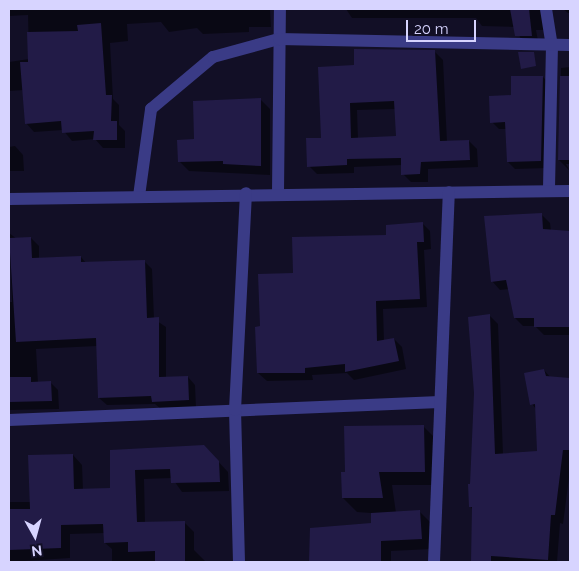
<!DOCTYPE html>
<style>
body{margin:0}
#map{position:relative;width:579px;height:571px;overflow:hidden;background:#120f26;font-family:Raleway,sans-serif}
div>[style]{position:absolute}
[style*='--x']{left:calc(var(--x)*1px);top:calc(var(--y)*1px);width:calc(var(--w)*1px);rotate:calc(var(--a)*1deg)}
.shadow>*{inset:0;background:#0007}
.building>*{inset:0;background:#221b47}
.minor>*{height:12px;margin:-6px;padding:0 6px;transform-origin:6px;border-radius:6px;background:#3a3b86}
span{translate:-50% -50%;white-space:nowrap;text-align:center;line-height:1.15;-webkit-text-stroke:5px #120f26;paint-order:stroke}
.frame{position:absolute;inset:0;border:10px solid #d7d4ff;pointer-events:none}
.north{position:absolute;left:10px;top:511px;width:50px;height:50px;-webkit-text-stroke:4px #120f26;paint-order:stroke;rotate:173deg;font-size:14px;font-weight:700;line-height:20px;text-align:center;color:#d7d4ff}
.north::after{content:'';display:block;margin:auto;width:18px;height:22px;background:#d7d4ff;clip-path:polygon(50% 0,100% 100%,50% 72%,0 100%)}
.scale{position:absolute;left:406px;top:20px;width:70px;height:22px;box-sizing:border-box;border:2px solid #d7d4ff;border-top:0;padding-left:6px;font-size:15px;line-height:18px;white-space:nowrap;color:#d7d4ff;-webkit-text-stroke:4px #120f26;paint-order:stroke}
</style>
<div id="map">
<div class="shadow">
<i style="clip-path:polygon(9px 9px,270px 9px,271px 27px,249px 27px,249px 32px,203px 34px,197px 28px,169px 32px,161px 22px,127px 24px,128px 41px,110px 43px,113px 99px,119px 105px,119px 125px,125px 131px,125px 148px,103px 148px,95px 139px,72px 141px,63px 130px,34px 132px,26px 123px,24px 90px,9px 91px,9px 62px,29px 59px,28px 15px,9px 16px)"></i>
<i style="clip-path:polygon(346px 9px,545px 9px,545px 30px,536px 30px,538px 41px,522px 41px,515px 27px,482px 26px,476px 18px,352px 18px)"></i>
<i style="clip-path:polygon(563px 9px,570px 9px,570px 13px,568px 13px)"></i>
<i style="clip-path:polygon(evenodd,435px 52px,443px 60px,447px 142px,469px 141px,477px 149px,478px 167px,428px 169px,428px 182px,411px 182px,403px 174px,402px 165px,354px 167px,354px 173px,317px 174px,309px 166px,355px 66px,435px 52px,396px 109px,397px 137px,358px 139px,357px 110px,396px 109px)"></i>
<i style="clip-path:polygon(570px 67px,570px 164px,566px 164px,570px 171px,559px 160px,561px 68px)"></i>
<i style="clip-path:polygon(543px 77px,550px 84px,548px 168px,515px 169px,508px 162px,507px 129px,499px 129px,492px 122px,512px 96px)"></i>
<i style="clip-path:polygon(261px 100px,270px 109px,270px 175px,189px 171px,179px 161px,195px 140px)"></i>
<i style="clip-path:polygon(15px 146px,23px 155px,24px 171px,9px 171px,9px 147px)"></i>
<i style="clip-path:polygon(542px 215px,550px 223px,551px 231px,570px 233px,570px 335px,544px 335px,535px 326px,523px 326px,515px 318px,509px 289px,500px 290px,492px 281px)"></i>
<i style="clip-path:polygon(422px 223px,430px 231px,431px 249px,424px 250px,427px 307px,383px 309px,384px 341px,394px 339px,402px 347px,406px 369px,354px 380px,347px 373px,312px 375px,313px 380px,267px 381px,258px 373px,261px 328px,294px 274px)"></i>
<i style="clip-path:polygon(9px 233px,17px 239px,31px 238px,39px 246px,39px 258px,81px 257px,86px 263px,144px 261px,152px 269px,154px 319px,166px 327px,166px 378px,188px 377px,195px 385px,196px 408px,161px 409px,155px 404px,107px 405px,99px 398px,97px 346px,36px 349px,38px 383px,50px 382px,58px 390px,59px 409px,9px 410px,9px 302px,12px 302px)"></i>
<i style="clip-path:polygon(490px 316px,498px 324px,503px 454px,539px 452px,536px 409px,532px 404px,544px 370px,551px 378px,570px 379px,570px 470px,563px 524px,560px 523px,557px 562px,473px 562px,473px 510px,470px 506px)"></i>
<i style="clip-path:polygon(423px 426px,437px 440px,438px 485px,392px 485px,396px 513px,420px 512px,430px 522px,432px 549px,391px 551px,391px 562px,310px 562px,311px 529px,372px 524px,384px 514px,357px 512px,343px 498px,346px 473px)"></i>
<i style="clip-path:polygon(111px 451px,213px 456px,228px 472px,229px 491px,182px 492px,172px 478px,144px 479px,145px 523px,184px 522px,194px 532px,194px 550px,206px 562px,112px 562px,112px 549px,105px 543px,105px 533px,70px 534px,70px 558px,9px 562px,9px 502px,31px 502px,73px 455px,82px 465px,83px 490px,111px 489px)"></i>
</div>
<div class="building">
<i style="clip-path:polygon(510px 9px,529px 9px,532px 36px,515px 36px)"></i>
<i style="clip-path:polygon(101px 23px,106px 95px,112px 95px,111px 121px,117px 121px,117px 140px,93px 140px,94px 131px,62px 133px,61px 121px,25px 124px,20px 62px,28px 62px,27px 32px,78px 31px,77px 25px)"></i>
<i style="clip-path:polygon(evenodd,354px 49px,435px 50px,440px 141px,469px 140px,470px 160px,421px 162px,420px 174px,401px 175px,401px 158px,347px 159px,347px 165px,307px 167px,306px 138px,321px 138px,318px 67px,354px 65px,354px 49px,394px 101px,396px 136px,351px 138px,350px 103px,394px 101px)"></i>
<i style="clip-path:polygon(518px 52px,534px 52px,536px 66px,521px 69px)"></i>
<i style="clip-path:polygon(511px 76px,543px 76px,541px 161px,507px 162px,505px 122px,490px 123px,489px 96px,511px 95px)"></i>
<i style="clip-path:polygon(560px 76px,570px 76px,570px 160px,558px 160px)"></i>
<i style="clip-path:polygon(261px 98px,261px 166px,223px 164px,223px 161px,178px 162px,177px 140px,194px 139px,193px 101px)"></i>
<i style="clip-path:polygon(542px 213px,543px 229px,570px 231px,570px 327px,534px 327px,534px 318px,514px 318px,506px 280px,491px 282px,484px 216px)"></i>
<i style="clip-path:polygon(423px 222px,424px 242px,417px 242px,420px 299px,376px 301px,377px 341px,394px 338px,399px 361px,345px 372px,345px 364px,305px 368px,305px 373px,257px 373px,255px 327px,260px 326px,258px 274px,293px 273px,292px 237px,386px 235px,386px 225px)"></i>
<i style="clip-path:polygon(31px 237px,32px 258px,81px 256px,81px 262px,145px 260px,147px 318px,159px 317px,159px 377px,188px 376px,189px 400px,152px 402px,151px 396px,98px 398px,96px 338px,16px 342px,9px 238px)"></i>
<i style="clip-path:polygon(490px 314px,495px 454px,537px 451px,535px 404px,530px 405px,524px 373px,544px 369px,546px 376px,570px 378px,570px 450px,563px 450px,555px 515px,551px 515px,548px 560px,491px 556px,491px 562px,471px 562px,472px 507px,469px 507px,468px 484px,470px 484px,474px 393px,468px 317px)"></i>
<i style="clip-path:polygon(9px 377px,31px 377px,31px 382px,51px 381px,52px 401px,9px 402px)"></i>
<i style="clip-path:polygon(424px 425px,425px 472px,379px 472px,383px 498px,342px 498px,341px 472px,345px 472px,344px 426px)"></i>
<i style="clip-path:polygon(204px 445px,219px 461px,220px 482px,171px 483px,170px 469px,135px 470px,137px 522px,185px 521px,185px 562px,155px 562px,155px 551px,128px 552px,128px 542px,104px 543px,103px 524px,61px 525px,61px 548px,9px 550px,9px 509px,30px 509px,28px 455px,73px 454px,74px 489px,110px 488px,110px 450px)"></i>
<i style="clip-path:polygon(420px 510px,422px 539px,381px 541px,381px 562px,309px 562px,310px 528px,371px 523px,371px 513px)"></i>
</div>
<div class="minor">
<i style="--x:546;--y:9;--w:36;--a:81"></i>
<i style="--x:552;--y:45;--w:146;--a:91.2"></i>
<i style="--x:278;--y:193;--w:184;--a:-89.4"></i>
<i style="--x:139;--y:196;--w:88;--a:-82.1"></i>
<i style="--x:151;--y:109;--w:81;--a:-40"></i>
<i style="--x:213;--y:57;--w:68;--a:-15.3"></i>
<i style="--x:279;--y:39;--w:291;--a:1.2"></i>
<i style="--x:9;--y:199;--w:561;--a:-0.82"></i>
<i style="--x:9;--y:420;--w:431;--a:-2.4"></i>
<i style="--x:239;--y:562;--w:152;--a:-91.5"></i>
<i style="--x:235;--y:410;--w:217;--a:-87.1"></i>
<i style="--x:434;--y:562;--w:370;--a:-87.7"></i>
</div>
<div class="frame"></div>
<div class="north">N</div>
<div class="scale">20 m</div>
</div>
